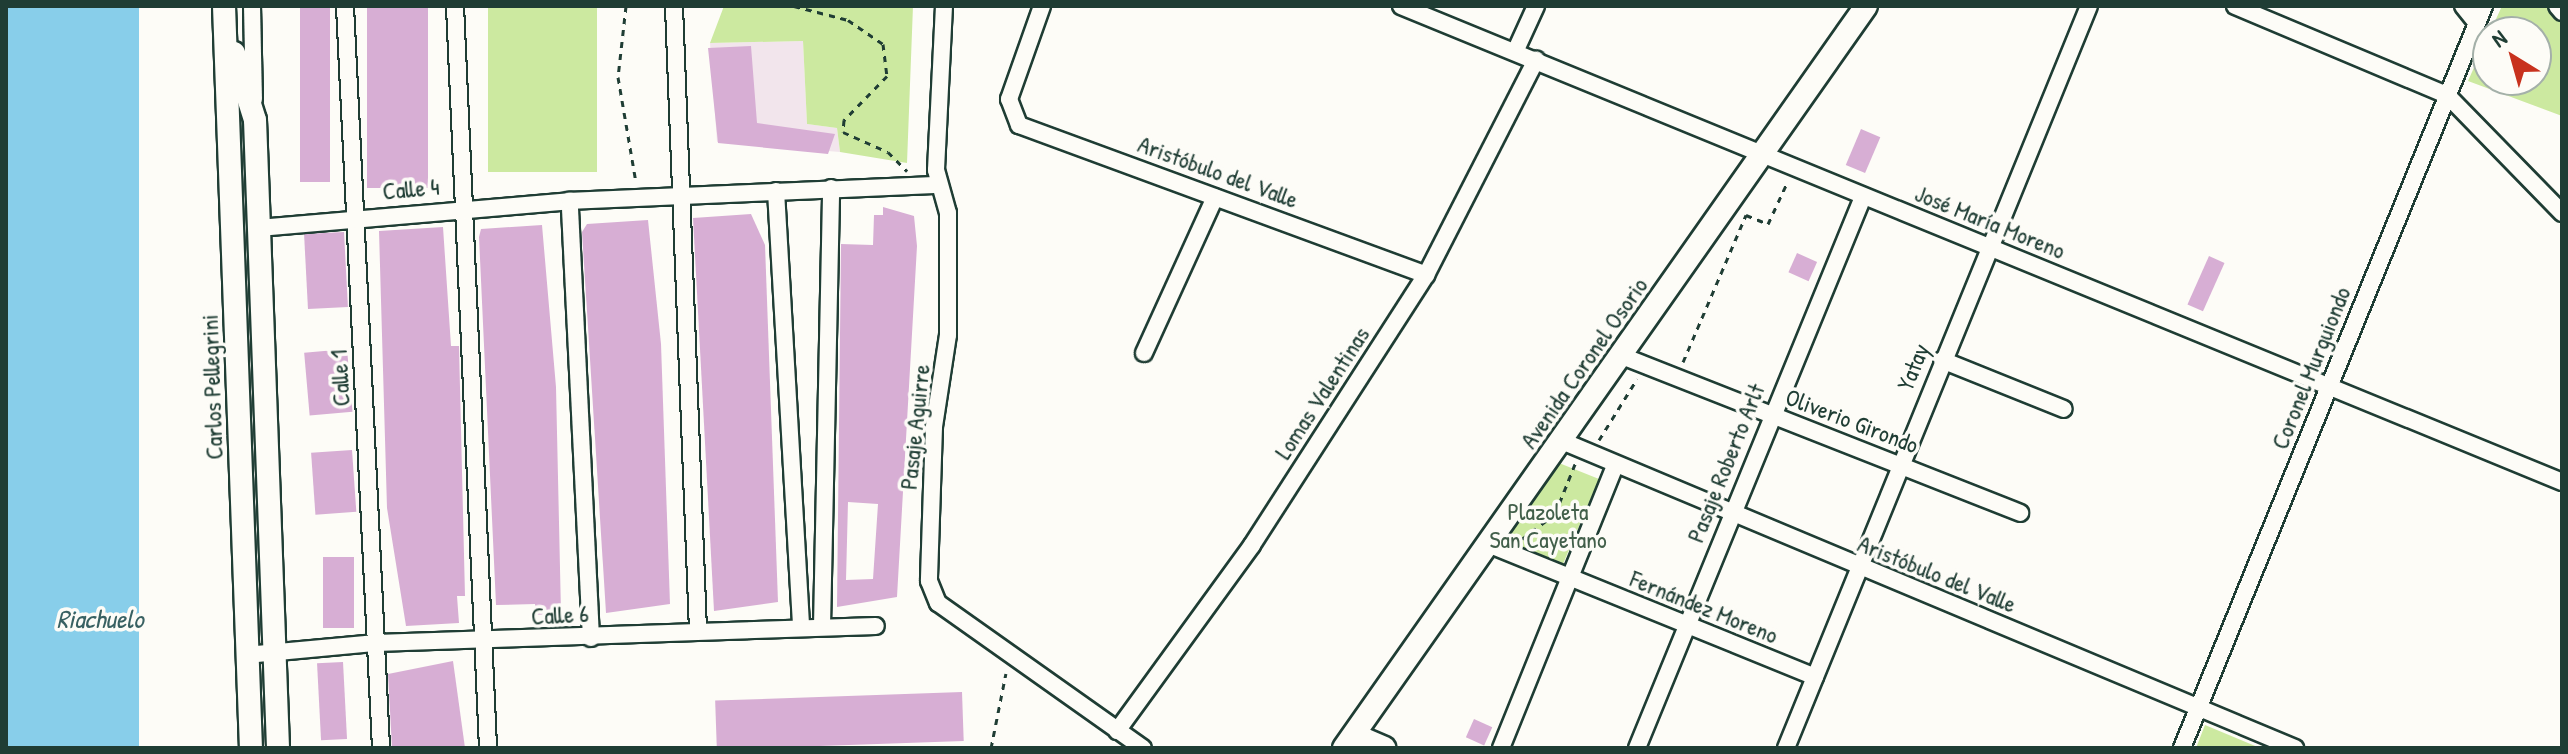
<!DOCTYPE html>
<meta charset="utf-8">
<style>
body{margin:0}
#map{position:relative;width:2568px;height:754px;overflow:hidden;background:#fdfcf7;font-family:"Patrick Hand",sans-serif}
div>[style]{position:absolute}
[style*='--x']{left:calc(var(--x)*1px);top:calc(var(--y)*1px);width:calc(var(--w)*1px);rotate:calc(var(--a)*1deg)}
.built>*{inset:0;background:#f2e5ec}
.green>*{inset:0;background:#cce9a0;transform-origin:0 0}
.water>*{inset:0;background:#88ceea;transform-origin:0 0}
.building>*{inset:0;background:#d7aed4;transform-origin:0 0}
.path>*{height:3px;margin-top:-1.5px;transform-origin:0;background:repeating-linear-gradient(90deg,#1f3d34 0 6px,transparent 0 12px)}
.roads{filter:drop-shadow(2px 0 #1f3d34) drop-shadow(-2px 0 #1f3d34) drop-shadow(0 2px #1f3d34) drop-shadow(0 -2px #1f3d34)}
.street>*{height:16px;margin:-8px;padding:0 8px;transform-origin:8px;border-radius:8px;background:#fdfcf7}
.secondary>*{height:22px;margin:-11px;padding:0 11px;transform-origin:11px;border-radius:11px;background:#fdfcf7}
span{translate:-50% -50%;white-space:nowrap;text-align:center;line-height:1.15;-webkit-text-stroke:7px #fdfcf7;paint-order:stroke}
.street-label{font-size:24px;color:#1f3d34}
.park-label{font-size:24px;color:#425f4a}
.water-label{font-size:26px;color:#396162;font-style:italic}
.frame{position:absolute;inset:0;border:8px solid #1f3d34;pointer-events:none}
.north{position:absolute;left:2472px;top:16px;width:80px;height:80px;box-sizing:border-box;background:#fdfcf7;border:2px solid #a4b0a9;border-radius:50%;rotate:323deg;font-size:22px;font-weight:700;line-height:32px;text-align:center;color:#1f3d34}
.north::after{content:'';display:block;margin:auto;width:28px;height:36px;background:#c8321e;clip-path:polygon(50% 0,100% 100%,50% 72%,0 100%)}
</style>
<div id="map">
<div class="built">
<i style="clip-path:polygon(803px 41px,807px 124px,837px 128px,840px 152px,717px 142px,710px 43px)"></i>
</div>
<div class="green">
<i style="left:488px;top:6px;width:109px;height:166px"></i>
<i style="clip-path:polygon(724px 6px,913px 6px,907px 163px,840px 152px,837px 128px,807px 124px,803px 41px,710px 43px)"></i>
<i style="clip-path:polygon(2502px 6px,2550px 6px,2562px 19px,2562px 116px,2468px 81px,2488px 36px,2488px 80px,2536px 80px,2536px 32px,2490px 32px)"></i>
<i style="clip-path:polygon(1559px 463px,1599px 479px,1563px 564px,1502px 540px)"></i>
<i style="clip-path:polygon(2205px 725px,2260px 748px,2196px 748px)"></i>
</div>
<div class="water">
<i style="left:6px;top:6px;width:133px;height:743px"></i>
</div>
<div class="building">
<i style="left:300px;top:6px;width:30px;height:176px"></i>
<i style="left:367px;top:6px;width:61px;height:182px"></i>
<i style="clip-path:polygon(751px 46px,757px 123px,835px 134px,828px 154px,718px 143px,708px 48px)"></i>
<i style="left:1861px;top:129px;width:21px;height:39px;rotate:23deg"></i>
<i style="clip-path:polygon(evenodd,883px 207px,914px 216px,917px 246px,897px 597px,837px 607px,841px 244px,873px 245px,874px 215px,883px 215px,883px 207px,848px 502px,878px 504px,873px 579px,846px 580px,848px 502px)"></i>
<i style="clip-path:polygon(751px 214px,765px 245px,778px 602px,714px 611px,693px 218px)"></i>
<i style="clip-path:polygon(648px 220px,661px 344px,670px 604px,606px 613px,582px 232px,587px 224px)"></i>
<i style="clip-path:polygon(542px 225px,556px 387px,561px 613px,536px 615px,535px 604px,496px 605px,479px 237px,481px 229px)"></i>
<i style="clip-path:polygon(443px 227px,451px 346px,459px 346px,465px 596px,457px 596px,459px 623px,406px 626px,387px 508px,379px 231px)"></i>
<i style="left:344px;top:232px;width:75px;height:40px;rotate:87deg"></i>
<i style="left:1797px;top:253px;width:22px;height:21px;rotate:24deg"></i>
<i style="left:2209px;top:256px;width:17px;height:53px;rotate:24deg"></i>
<i style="left:347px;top:349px;width:63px;height:43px;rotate:85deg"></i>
<i style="left:352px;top:450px;width:62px;height:41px;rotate:86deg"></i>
<i style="left:323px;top:557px;width:31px;height:71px"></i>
<i style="clip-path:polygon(453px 661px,465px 748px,392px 748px,388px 674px)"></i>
<i style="left:343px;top:662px;width:77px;height:26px;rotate:87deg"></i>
<i style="left:962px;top:692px;width:49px;height:247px;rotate:88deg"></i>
<i style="left:1474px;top:719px;width:20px;height:20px;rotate:24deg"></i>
</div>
<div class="path">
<i style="--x:626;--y:6;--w:71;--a:96.4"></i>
<i style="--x:618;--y:77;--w:107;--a:80.3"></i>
<i style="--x:794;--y:6;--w:56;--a:14.5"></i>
<i style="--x:848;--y:20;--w:42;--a:34.4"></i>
<i style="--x:883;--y:44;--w:32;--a:83"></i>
<i style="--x:887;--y:76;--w:62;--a:134.3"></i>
<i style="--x:844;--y:120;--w:12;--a:95"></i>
<i style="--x:843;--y:132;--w:49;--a:24"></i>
<i style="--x:888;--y:152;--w:27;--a:45"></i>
<i style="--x:1683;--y:362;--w:160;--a:-66.8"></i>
<i style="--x:1746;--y:215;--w:24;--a:22"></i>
<i style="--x:1768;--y:224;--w:45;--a:-65.1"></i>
<i style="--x:1599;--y:440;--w:72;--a:-58.1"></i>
<i style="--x:1522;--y:539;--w:41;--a:-37.1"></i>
<i style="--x:1555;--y:514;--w:54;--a:-68.2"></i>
<i style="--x:991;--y:748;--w:76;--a:-78.7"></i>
</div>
<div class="roads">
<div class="street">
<i style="--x:252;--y:6;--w:93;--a:88.8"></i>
<i style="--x:345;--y:6;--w:743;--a:87.22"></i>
<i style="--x:455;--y:6;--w:743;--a:87.45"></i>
<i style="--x:674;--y:6;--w:626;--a:87.8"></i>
<i style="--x:944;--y:6;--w:164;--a:92.8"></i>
<i style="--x:936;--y:170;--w:45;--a:74.4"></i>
<i style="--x:948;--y:213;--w:122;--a:90"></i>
<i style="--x:948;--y:335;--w:93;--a:98.7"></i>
<i style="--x:934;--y:427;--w:154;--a:91.9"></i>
<i style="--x:929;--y:581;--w:24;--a:68"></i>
<i style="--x:938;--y:603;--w:251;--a:35.3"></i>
<i style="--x:1042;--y:6;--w:99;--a:109.5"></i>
<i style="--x:1009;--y:99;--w:28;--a:69"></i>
<i style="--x:1019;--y:125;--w:434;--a:20.2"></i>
<i style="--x:1401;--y:6;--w:1255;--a:22.29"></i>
<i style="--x:2235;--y:6;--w:230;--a:22.8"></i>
<i style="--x:2447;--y:95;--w:165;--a:45.7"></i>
<i style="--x:2463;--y:6;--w:22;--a:51"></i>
<i style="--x:2557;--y:6;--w:8;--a:50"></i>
<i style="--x:1515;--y:52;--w:51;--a:-65.5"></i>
<i style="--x:776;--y:191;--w:437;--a:86.7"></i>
<i style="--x:258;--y:228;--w:313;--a:-4.9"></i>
<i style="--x:1144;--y:353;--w:171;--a:-65.5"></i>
<i style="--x:1622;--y:356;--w:428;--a:21.5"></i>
<i style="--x:1942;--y:360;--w:131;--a:21.9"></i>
<i style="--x:1562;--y:441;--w:795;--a:22.73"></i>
<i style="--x:1488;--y:544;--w:353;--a:22.1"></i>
<i style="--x:822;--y:626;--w:438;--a:-88.8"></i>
<i style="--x:591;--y:638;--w:438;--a:-92.8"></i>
<i style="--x:570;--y:201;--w:368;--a:-2.5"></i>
<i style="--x:246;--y:655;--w:131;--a:-5.3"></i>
<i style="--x:376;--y:643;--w:500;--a:-1.95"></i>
<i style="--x:1117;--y:731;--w:230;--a:-54"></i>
<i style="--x:1252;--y:545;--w:321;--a:-57.2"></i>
<i style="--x:1426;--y:275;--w:242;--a:-62.9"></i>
<i style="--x:1501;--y:748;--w:302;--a:-68"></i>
<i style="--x:1637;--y:748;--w:596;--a:-67.7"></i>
<i style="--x:1786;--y:748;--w:801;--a:-67.79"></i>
<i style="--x:2182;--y:748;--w:801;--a:-67.85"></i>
</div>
<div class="secondary">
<i style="--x:224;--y:6;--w:742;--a:87.92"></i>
<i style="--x:234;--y:53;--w:70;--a:72.6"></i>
<i style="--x:255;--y:120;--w:628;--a:87.9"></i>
<i style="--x:1354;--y:735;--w:33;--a:23"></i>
<i style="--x:1344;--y:748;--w:907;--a:-54.87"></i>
</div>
</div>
<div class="street-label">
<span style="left:1218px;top:172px;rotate:20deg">Aristóbulo del Valle</span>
<span style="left:411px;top:189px;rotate:-5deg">Calle 4</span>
<span style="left:1990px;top:222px;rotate:22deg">José María Moreno</span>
<span style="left:1584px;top:363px;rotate:-55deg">Avenida Coronel Osorio</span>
<span style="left:1913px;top:367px;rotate:-68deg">Yatay</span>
<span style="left:2311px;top:368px;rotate:-68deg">Coronel Murguiondo</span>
<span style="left:340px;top:378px;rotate:-93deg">Calle 1</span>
<span style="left:212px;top:387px;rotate:-92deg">Carlos Pellegrini</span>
<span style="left:1322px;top:393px;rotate:-57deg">Lomas Valentinas</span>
<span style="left:1852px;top:421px;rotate:21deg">Oliverio Girondo</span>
<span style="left:915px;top:427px;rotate:-84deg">Pasaje Aguirre</span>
<span style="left:1726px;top:463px;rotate:-68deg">Pasaje Roberto Arlt</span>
<span style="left:1937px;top:574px;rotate:22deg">Aristóbulo del Valle</span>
<span style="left:1704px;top:607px;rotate:22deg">Fernández Moreno</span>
<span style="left:560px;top:615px;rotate:-3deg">Calle 6</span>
</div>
<div class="park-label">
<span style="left:1548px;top:526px">Plazoleta<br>San Cayetano</span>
</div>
<div class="water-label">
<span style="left:100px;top:619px">Riachuelo</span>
</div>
<div class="frame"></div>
<div class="north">N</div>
</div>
